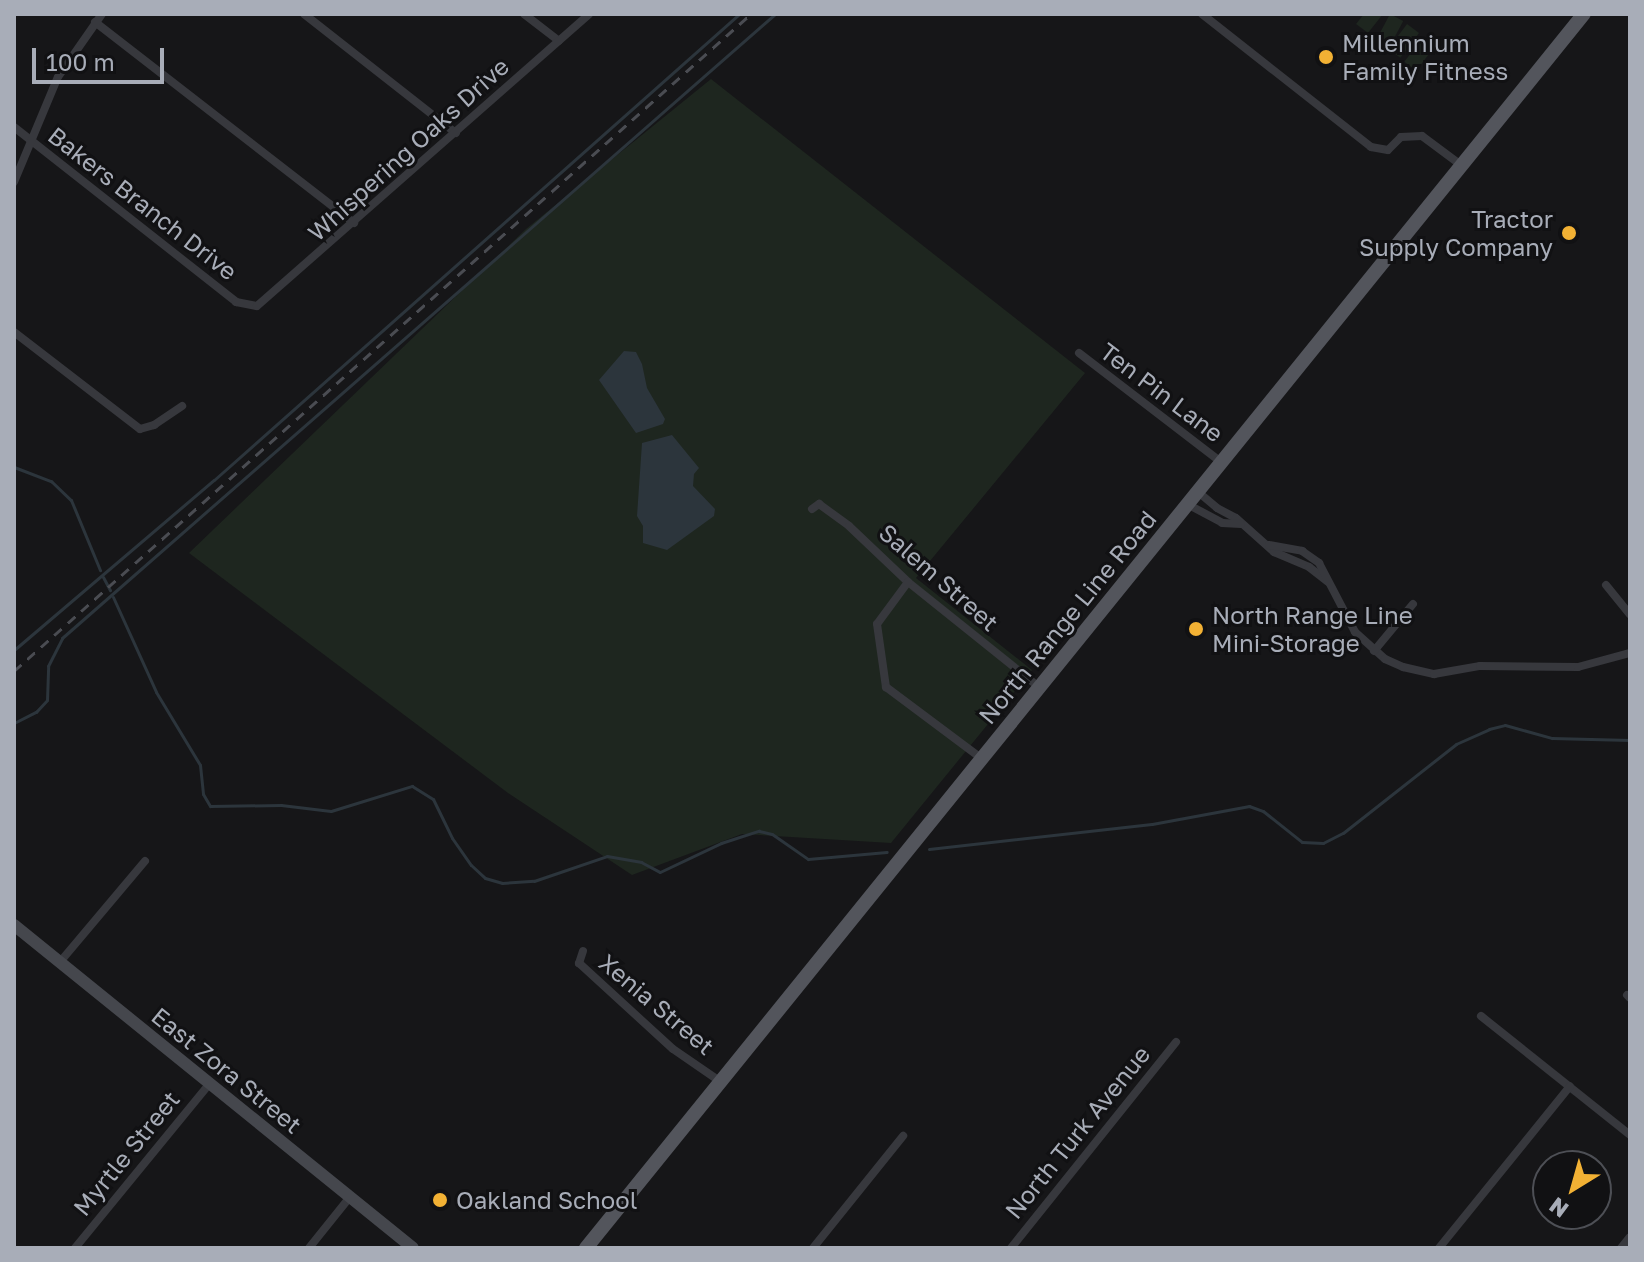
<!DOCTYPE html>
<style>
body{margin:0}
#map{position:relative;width:1644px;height:1262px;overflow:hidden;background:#161618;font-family:"Golos Text",sans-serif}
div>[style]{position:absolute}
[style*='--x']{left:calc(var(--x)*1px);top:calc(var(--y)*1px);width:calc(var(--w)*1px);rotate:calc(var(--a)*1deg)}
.green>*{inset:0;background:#1e261f;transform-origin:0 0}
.water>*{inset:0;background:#2c353c}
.stream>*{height:3px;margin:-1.5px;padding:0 1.5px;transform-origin:1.5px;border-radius:1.5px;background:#2c353c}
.minor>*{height:8px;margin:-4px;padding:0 4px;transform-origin:4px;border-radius:4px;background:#37383d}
.secondary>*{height:12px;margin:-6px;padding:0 6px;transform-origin:6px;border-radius:6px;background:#45474d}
.primary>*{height:14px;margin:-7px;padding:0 7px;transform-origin:7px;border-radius:7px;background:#53555c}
.rail>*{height:3px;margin-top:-1.5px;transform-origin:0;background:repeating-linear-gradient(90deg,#4a4c52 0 10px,transparent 0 18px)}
.dots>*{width:22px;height:22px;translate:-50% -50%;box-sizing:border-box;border:4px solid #111113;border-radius:50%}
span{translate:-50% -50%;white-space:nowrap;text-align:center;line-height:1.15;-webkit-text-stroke:6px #111113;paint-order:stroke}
.poi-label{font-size:24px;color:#a8adb8}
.left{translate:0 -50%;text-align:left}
.right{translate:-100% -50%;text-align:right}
.street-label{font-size:24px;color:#a8adb8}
.frame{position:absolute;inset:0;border:16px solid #a8adb8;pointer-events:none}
.north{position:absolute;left:1532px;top:1150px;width:80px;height:80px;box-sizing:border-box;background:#111113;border:2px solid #4d4f55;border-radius:50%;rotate:217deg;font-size:22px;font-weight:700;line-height:32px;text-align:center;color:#a8adb8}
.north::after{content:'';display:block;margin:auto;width:28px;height:36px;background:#f2b134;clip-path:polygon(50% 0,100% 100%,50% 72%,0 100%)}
.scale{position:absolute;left:32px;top:48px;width:132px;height:36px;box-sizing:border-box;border:4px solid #a8adb8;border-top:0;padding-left:10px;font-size:24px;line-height:28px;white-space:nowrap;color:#a8adb8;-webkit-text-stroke:6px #111113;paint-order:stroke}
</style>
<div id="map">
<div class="green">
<i style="clip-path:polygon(1364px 14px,1383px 14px,1368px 33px,1356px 24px)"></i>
<i style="left:1390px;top:14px;width:15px;height:29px;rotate:28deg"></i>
<i style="left:1407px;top:24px;width:15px;height:31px;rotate:37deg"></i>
<i style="left:1423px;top:37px;width:15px;height:31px;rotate:37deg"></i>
<i style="clip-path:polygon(711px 79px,1085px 373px,916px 578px,1032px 670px,891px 843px,742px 834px,632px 875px,508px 793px,189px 553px,526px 229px)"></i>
</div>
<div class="water">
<i style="clip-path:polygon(624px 351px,636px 352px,642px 364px,647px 388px,665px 419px,663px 424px,636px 433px,599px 380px)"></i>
<i style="clip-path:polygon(672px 435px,699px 468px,694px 474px,693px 486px,715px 509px,714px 516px,667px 550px,643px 543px,643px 526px,637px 516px,642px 443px)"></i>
</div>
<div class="stream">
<i style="--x:14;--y:467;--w:40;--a:21"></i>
<i style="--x:51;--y:481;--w:28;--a:44"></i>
<i style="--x:71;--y:500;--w:76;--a:67.5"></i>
<i style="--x:103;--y:577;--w:15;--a:62"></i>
<i style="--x:113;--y:597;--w:104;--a:65.6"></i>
<i style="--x:156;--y:692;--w:85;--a:58.9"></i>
<i style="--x:200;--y:765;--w:29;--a:84"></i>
<i style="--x:203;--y:794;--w:14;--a:60"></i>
<i style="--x:210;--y:806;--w:71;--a:-0.8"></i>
<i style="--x:281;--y:805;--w:50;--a:6.8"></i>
<i style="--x:331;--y:811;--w:85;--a:-17.2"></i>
<i style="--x:412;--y:786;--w:25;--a:32"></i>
<i style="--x:433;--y:799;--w:43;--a:64"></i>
<i style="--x:452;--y:838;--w:33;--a:55"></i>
<i style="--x:471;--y:865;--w:19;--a:43"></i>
<i style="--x:485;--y:878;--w:18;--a:16"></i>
<i style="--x:502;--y:883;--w:32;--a:-4"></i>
<i style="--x:534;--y:881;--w:77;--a:-18.9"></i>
<i style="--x:607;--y:856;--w:35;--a:10"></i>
<i style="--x:641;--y:862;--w:21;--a:28"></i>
<i style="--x:660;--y:872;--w:68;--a:-25.4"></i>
<i style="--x:721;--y:843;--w:40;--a:-18"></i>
<i style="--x:759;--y:831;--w:13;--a:13"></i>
<i style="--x:772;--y:834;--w:44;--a:34.8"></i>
<i style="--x:808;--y:859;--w:79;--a:-5.1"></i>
<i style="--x:14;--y:650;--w:262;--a:-40.4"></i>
<i style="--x:214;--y:480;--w:702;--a:-41.59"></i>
<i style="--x:14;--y:723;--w:25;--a:-27"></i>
<i style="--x:36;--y:712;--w:16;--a:-47"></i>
<i style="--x:47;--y:700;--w:34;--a:-88"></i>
<i style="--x:48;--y:666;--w:31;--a:-63"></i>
<i style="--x:62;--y:638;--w:947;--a:-41.19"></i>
<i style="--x:929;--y:849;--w:224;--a:-6.4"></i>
<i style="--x:1152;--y:824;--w:99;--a:-10.5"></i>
<i style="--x:1249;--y:806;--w:15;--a:20"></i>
<i style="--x:1263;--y:811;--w:50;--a:38.5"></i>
<i style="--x:1302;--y:842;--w:21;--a:3"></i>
<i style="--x:1323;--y:843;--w:22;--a:-27"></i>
<i style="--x:1343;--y:833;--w:144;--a:-38.2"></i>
<i style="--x:1456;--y:744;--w:36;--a:-24"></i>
<i style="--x:1489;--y:729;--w:16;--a:-14"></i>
<i style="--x:1505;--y:725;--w:49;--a:15.5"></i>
<i style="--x:1552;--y:738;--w:78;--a:1.5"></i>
</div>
<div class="minor">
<i style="--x:304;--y:14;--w:193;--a:38.1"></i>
<i style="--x:524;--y:14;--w:44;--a:37.6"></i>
<i style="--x:1202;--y:14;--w:215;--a:38.2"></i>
<i style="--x:1371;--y:147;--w:17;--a:10"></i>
<i style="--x:1388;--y:150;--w:18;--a:-45"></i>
<i style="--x:1401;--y:137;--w:21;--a:-3"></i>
<i style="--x:1422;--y:136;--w:49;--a:36.6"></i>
<i style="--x:95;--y:22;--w:328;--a:37.8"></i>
<i style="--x:14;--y:127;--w:283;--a:38.2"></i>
<i style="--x:236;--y:302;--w:21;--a:11"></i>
<i style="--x:257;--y:306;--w:442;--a:-41.3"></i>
<i style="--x:14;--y:182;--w:114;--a:-67.3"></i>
<i style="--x:58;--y:77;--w:77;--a:-55.1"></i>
<i style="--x:14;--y:332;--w:159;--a:37.6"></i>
<i style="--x:140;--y:429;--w:15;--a:-16"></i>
<i style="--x:154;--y:425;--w:34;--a:-34"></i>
<i style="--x:1079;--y:353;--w:179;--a:37.5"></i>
<i style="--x:1197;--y:491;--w:26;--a:40"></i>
<i style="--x:1217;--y:508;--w:21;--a:28"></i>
<i style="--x:1236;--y:518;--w:51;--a:41.8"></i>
<i style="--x:1274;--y:552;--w:38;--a:23"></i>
<i style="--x:1309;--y:567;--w:24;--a:38"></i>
<i style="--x:1187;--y:504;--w:40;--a:28"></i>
<i style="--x:1222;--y:523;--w:19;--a:3"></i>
<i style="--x:812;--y:509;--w:9;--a:-36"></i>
<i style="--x:819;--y:504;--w:37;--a:36"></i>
<i style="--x:849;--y:526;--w:81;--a:43.5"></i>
<i style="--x:908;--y:582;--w:168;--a:38.7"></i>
<i style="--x:1269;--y:545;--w:34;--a:10"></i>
<i style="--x:1302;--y:551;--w:21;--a:35"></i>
<i style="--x:1319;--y:563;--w:78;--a:62.4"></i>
<i style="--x:1355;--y:632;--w:40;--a:42"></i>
<i style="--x:1385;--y:659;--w:20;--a:24"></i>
<i style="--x:1403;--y:667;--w:32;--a:13"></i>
<i style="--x:1434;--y:674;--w:47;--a:-9.9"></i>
<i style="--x:1480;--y:666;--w:98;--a:0.6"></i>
<i style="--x:1578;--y:667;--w:54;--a:-15.1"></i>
<i style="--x:908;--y:582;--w:52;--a:126.4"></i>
<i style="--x:877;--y:624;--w:64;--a:81.9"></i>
<i style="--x:886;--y:687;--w:119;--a:36.8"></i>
<i style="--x:1606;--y:585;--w:38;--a:51"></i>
<i style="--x:1374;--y:651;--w:61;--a:-50.3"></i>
<i style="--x:583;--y:951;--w:13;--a:108"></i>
<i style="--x:579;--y:963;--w:127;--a:42.5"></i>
<i style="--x:673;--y:1049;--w:58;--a:34.5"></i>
<i style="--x:60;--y:962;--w:132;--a:-49.9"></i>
<i style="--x:1627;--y:995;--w:4;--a:45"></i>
<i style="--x:1481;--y:1016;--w:191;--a:38.6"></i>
<i style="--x:75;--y:1248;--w:212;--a:-50.7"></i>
<i style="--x:309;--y:1248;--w:65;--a:-51.2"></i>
<i style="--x:813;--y:1248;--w:144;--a:-51.2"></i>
<i style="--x:1011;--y:1248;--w:264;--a:-51.3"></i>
<i style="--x:1439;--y:1248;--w:208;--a:-51"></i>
<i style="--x:1621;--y:1248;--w:14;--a:-51"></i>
</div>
<div class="secondary">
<i style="--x:14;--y:925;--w:513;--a:38.99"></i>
</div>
<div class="primary">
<i style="--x:586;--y:1248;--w:1587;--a:-51.04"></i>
</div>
<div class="rail">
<i style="--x:14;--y:671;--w:987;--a:-41.72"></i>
</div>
<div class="dots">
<i style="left:1326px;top:57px;background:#f2b134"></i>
<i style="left:1569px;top:233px;background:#f2b134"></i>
<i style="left:1196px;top:629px;background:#f2b134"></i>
<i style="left:440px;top:1200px;background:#f2b134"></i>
</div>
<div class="poi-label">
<span class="left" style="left:1342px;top:57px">Millennium<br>Family Fitness</span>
<span class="right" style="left:1553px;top:233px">Tractor<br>Supply Company</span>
<span class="left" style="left:1212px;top:629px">North Range Line<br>Mini-Storage</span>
<span class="left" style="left:456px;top:1200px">Oakland School</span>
</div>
<div class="street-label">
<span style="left:408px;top:149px;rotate:-42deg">Whispering Oaks Drive</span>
<span style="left:143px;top:203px;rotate:38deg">Bakers Branch Drive</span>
<span style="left:1162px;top:392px;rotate:37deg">Ten Pin Lane</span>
<span style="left:939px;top:577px;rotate:41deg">Salem Street</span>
<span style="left:1067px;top:617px;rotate:-51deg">North Range Line Road</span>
<span style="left:657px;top:1004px;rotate:40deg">Xenia Street</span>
<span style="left:227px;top:1070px;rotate:39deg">East Zora Street</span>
<span style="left:1077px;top:1132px;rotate:-51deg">North Turk Avenue</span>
<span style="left:126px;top:1153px;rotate:-51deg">Myrtle Street</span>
</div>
<div class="frame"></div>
<div class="north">N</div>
<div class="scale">100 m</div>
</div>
